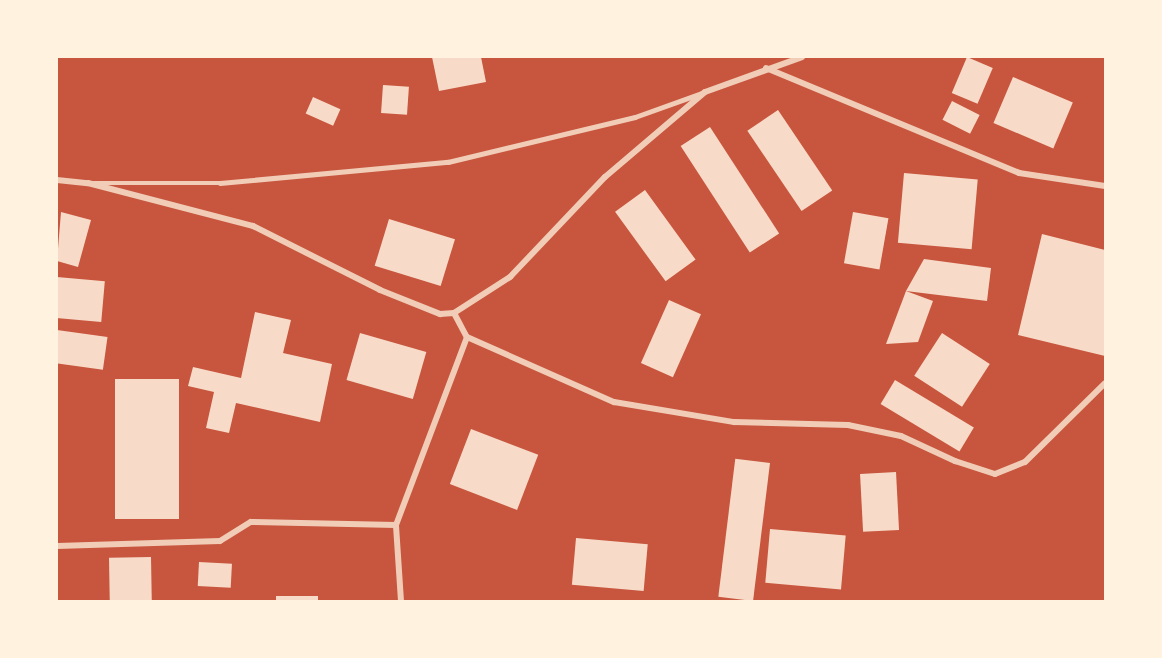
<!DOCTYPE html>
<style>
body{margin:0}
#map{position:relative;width:1162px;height:658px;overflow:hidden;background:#c8553d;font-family:"Fira Sans Condensed",sans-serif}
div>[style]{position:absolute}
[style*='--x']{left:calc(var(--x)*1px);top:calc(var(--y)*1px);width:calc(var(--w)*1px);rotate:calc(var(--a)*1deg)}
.building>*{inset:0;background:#f7dbc8;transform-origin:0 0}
.service>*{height:4.5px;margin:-2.25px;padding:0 2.25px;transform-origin:2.25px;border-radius:2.25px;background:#f1ccb7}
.minor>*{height:6px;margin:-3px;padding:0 3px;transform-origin:3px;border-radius:3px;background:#f1ccb7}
span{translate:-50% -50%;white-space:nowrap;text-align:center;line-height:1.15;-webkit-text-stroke:4.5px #fff3e0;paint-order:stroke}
.frame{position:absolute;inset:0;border:58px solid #fff3e0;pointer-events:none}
</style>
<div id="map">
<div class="building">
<i style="clip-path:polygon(432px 57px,481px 57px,486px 82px,439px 91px)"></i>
<i style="left:967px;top:57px;width:28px;height:39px;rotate:23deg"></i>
<i style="left:1013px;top:77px;width:65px;height:50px;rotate:23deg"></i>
<i style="left:383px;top:85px;width:26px;height:28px;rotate:4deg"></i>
<i style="left:313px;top:97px;width:30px;height:18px;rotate:24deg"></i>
<i style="left:952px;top:101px;width:31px;height:21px;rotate:27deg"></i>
<i style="left:778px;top:110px;width:97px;height:37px;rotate:56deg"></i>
<i style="left:710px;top:127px;width:127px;height:35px;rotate:57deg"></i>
<i style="left:904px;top:173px;width:74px;height:70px;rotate:5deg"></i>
<i style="left:645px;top:190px;width:86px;height:37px;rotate:54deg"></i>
<i style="clip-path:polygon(61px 212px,91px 220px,78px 267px,57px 261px)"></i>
<i style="left:853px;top:212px;width:36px;height:52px;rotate:10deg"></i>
<i style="left:389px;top:219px;width:69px;height:49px;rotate:17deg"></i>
<i style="clip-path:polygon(1042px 234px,1105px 250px,1105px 356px,1018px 335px)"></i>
<i style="clip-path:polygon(924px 259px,991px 268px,987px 301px,906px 291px)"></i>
<i style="left:57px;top:277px;width:48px;height:41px;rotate:5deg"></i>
<i style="clip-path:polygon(906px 291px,933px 301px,918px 342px,886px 344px)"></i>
<i style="left:669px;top:300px;width:35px;height:69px;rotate:24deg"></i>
<i style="clip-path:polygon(255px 312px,291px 320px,283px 353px,332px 364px,320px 422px,236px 403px,229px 433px,206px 428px,214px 392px,188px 386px,193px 367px,241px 378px)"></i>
<i style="left:57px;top:330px;width:51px;height:33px;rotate:8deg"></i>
<i style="left:360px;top:333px;width:69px;height:49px;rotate:16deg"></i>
<i style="left:942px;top:333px;width:57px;height:51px;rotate:33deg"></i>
<i style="left:115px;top:379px;width:64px;height:140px"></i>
<i style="left:895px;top:380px;width:92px;height:28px;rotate:31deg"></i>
<i style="left:471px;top:429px;width:72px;height:59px;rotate:21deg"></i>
<i style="left:770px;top:463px;width:139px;height:35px;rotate:97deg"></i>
<i style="left:896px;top:472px;width:58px;height:36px;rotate:87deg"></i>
<i style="left:770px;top:529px;width:76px;height:54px;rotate:5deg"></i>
<i style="left:576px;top:538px;width:72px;height:47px;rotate:5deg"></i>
<i style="left:151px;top:557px;width:44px;height:42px;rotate:89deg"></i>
<i style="left:199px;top:562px;width:33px;height:24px;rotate:3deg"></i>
<i style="left:276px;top:596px;width:42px;height:5px"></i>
</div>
<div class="service">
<i style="--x:94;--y:183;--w:126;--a:0"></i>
<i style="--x:220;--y:183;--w:229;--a:-5.3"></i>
<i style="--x:448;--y:162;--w:192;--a:-13.5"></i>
<i style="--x:635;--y:117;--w:71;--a:-19.7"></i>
</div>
<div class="minor">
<i style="--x:766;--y:68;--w:274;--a:22.5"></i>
<i style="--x:1019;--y:173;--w:87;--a:8.6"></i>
<i style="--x:57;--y:180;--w:31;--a:6"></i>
<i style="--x:88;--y:183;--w:171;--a:14.6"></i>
<i style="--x:253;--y:226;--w:142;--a:26.7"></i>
<i style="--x:380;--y:290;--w:65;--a:21.8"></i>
<i style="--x:440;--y:314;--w:14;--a:-4"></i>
<i style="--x:454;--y:313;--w:67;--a:-32.7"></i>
<i style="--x:510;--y:277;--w:138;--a:-46.5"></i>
<i style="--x:605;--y:177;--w:131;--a:-40.4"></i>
<i style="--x:705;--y:92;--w:103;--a:-19.8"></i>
<i style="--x:454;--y:313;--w:27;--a:62"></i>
<i style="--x:467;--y:337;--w:161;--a:23.9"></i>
<i style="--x:614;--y:402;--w:122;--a:9.5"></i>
<i style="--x:734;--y:422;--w:114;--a:1.5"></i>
<i style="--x:848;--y:425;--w:54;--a:11.7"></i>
<i style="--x:901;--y:436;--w:60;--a:24.8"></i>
<i style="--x:955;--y:461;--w:42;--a:18"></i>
<i style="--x:995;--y:474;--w:32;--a:-22"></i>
<i style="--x:1025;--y:462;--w:112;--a:-44.6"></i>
<i style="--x:57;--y:546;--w:163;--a:-1.8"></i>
<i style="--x:220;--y:541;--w:36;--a:-32"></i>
<i style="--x:251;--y:522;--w:145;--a:1.2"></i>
<i style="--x:401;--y:601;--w:76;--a:-93.8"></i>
<i style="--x:396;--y:525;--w:201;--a:-69.3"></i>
</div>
<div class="frame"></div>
</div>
